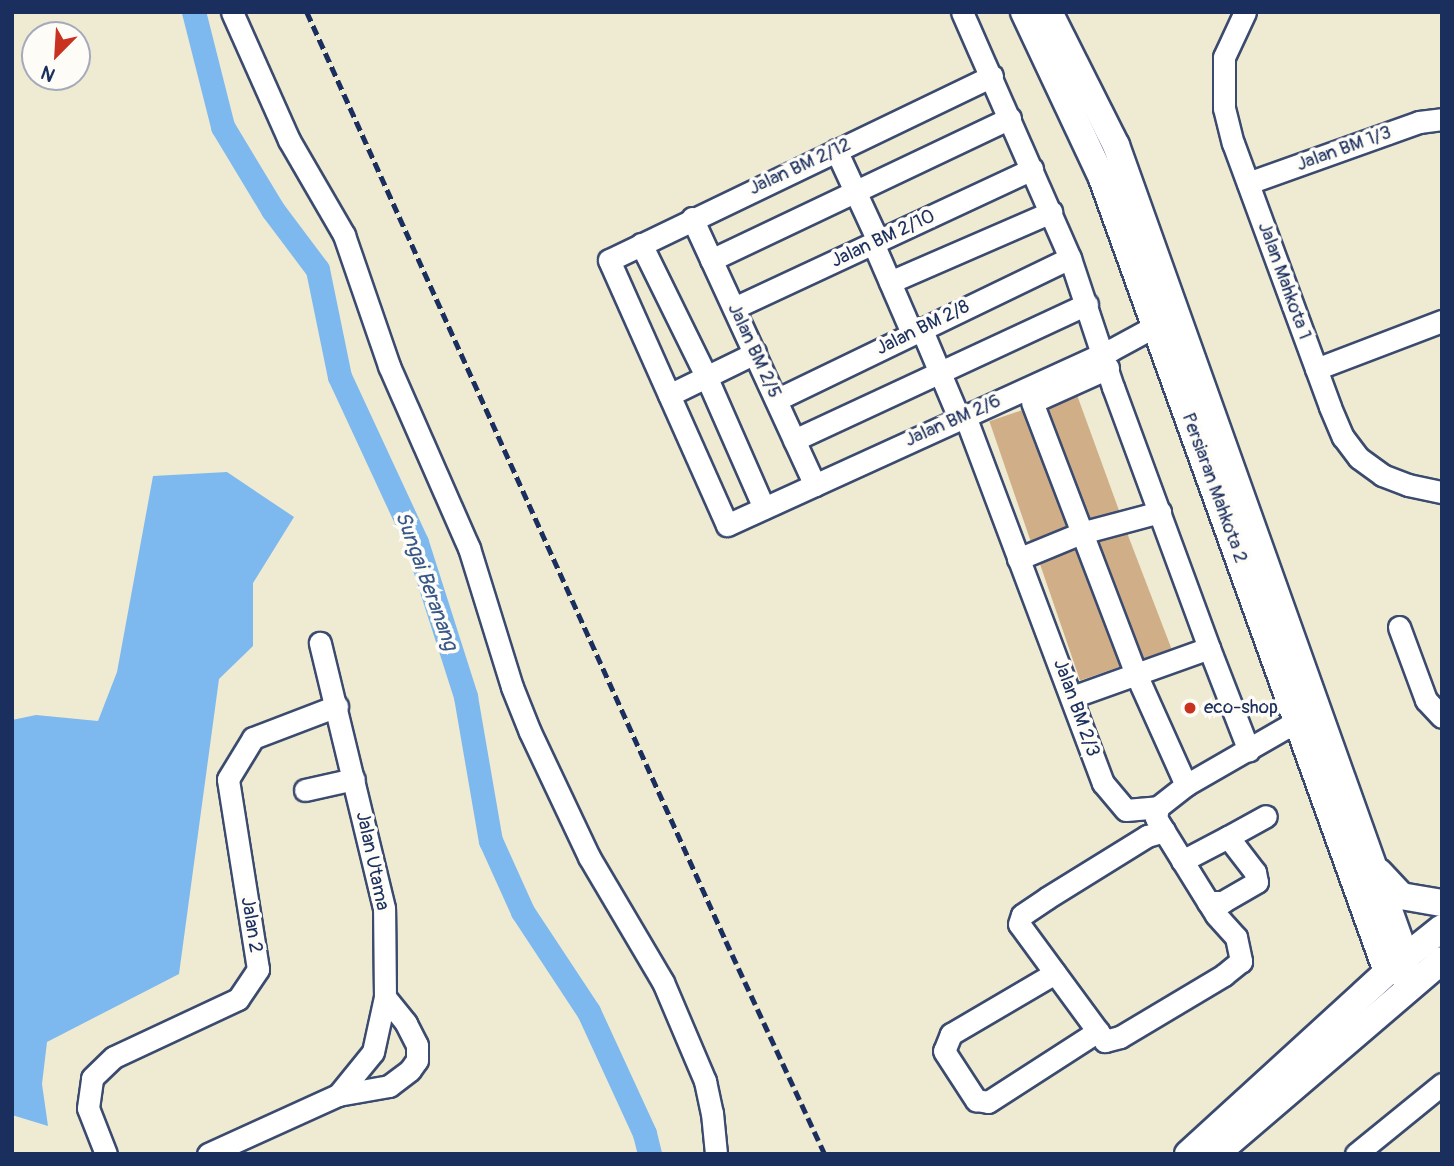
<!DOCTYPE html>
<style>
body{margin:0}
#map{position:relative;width:1454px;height:1166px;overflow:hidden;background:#efead2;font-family:Pangolin,sans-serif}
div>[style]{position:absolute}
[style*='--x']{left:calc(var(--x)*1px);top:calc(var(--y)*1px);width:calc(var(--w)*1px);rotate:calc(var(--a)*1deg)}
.water>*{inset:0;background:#7db9ef}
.river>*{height:24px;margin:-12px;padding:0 12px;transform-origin:12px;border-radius:12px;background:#7db9ef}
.building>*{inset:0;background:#d0ae88;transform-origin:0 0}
.roads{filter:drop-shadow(2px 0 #3b4b6f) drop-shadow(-2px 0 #3b4b6f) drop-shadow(0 2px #3b4b6f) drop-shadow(0 -2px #3b4b6f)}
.minor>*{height:21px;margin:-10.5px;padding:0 10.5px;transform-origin:10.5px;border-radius:10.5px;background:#fff}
.major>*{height:26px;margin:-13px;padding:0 13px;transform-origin:13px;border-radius:13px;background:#fff}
.rail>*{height:4.5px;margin-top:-2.25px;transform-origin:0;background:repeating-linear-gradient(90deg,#1b2f5e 0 10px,transparent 0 15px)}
.dots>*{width:19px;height:19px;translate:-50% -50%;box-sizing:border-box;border:4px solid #fdfcf7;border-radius:50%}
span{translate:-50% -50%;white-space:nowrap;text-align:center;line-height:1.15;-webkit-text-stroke:7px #fdfcf7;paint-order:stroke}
.street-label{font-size:19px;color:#1b2f5e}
.poi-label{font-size:19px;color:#1b2f5e}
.left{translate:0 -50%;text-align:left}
.water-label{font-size:21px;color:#38588a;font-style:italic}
.frame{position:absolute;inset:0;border:14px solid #1b2f5e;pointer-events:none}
.north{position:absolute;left:21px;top:21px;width:70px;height:70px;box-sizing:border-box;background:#fdfcf7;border:2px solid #a3aaba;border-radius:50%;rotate:204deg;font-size:19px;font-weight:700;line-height:28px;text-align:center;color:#1b2f5e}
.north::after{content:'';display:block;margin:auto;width:24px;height:32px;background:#c8321e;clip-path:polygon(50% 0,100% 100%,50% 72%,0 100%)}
</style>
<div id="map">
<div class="water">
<i style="clip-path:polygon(227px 472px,294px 517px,253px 583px,253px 646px,219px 679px,179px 974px,47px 1042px,42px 1084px,48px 1126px,12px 1115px,12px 720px,36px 715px,98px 721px,117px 672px,153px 476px)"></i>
</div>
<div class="river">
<i style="--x:194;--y:12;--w:119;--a:75.8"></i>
<i style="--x:223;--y:127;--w:97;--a:58.9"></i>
<i style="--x:273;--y:210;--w:75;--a:53.1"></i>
<i style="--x:318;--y:270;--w:109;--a:78.4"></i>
<i style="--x:340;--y:377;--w:183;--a:65.1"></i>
<i style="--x:417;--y:543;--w:162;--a:72.3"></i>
<i style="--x:466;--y:697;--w:146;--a:80.2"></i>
<i style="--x:491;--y:841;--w:78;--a:65.7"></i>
<i style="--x:523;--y:912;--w:120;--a:56.6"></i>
<i style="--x:589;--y:1012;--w:134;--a:65.3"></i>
<i style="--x:645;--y:1134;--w:21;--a:76"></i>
</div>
<div class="building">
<i style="left:1077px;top:395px;width:127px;height:40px;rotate:70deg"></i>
<i style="left:1031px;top:407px;width:129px;height:44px;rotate:71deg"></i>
<i style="left:1124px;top:525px;width:132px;height:40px;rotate:69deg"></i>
<i style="left:1080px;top:542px;width:131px;height:45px;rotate:71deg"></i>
</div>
<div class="roads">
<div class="minor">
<i style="--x:232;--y:12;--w:140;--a:66"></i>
<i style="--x:289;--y:140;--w:110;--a:59.9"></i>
<i style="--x:344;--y:235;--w:139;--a:71"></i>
<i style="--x:389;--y:366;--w:199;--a:66.3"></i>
<i style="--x:469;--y:548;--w:145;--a:72.8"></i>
<i style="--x:512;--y:687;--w:48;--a:68.2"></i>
<i style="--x:530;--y:732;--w:138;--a:64.7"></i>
<i style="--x:589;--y:857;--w:145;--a:59.4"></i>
<i style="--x:663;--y:982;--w:108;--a:67"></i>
<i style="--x:705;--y:1081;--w:33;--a:78"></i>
<i style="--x:712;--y:1113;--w:41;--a:84.4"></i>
<i style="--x:962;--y:12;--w:269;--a:66.3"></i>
<i style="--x:1070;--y:258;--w:136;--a:71.6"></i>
<i style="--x:1113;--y:387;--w:278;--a:69.8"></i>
<i style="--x:1209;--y:648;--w:145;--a:160.3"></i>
<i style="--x:1245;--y:12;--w:50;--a:115"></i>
<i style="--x:1224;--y:57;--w:51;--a:90"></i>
<i style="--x:1224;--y:108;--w:36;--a:76"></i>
<i style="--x:1233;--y:143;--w:281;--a:69.8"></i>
<i style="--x:1330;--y:407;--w:33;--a:67"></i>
<i style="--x:1343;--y:437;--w:26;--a:53"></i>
<i style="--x:1359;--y:458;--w:29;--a:36"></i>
<i style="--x:1382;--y:475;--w:28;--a:21"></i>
<i style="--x:1408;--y:485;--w:35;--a:12"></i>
<i style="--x:992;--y:76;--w:425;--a:154.3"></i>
<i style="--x:609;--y:260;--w:290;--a:66"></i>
<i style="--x:727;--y:525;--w:422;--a:-24.5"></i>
<i style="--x:1111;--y:350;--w:65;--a:-28.5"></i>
<i style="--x:836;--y:150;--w:100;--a:65.2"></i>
<i style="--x:1248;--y:183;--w:182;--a:-19.6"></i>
<i style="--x:1419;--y:122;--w:23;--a:-7"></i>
<i style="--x:692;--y:218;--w:294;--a:65.3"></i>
<i style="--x:873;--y:243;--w:98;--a:66.6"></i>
<i style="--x:641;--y:244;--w:147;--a:63.8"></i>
<i style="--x:706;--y:376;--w:144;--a:66.3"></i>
<i style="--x:711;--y:260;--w:331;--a:-25.4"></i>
<i style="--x:890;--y:282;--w:176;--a:-23.5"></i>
<i style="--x:734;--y:308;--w:329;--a:-25"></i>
<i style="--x:921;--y:328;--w:98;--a:67.1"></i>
<i style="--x:1316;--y:369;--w:135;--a:-20.9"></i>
<i style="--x:669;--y:395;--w:96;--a:-26"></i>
<i style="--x:776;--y:400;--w:326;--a:-25.8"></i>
<i style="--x:1037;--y:400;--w:78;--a:-24.3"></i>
<i style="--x:1032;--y:402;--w:291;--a:69.1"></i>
<i style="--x:1136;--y:674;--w:122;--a:65.8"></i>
<i style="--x:965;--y:416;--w:392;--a:69.4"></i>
<i style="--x:1103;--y:783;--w:35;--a:50"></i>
<i style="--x:1126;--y:810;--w:32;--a:-5"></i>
<i style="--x:1158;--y:807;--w:36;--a:-38"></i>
<i style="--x:1186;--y:785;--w:130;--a:-29.9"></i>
<i style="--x:794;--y:440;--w:323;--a:-24.9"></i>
<i style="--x:1018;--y:559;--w:68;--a:-22.4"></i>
<i style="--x:1081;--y:533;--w:82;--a:-14.9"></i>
<i style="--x:1399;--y:627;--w:78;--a:69.7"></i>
<i style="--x:1426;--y:700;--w:23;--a:47"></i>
<i style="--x:1209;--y:648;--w:110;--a:68.8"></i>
<i style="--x:305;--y:790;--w:50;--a:-12.7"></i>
<i style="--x:1158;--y:807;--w:11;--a:100"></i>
<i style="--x:1156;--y:818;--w:15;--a:58"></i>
<i style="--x:1164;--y:831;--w:84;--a:58.2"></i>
<i style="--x:1208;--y:902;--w:15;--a:58"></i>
<i style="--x:1216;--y:915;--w:30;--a:48"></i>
<i style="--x:1236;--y:937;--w:25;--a:78"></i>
<i style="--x:1241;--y:961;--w:22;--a:141"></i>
<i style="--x:1224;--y:975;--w:121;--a:149.2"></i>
<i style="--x:1120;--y:1037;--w:16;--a:165"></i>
<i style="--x:1105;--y:1041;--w:145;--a:-126.3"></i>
<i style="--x:1019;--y:924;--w:9;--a:-72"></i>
<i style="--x:1022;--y:915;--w:30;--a:-34"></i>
<i style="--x:1047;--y:898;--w:118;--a:-31.8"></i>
<i style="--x:1147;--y:836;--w:18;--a:-16"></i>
<i style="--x:1228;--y:837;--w:43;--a:-28.9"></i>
<i style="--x:1182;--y:861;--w:52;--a:-27.6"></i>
<i style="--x:1228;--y:837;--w:44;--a:52.4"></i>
<i style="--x:1255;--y:872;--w:10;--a:79"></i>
<i style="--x:1257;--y:882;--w:39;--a:150"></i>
<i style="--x:1223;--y:902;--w:15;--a:180"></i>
<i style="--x:1055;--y:973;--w:121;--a:149.6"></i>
<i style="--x:951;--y:1034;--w:18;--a:112"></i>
<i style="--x:944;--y:1051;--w:59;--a:56.9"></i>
<i style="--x:976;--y:1100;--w:12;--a:9"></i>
<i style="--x:988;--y:1102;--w:131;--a:-32.8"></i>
<i style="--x:338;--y:1095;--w:52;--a:-10"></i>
<i style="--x:389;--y:1086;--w:26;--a:-37"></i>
<i style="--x:410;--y:1070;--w:12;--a:-55"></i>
<i style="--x:417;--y:1060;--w:15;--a:-90"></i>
<i style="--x:417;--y:1045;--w:25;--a:-117"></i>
<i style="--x:406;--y:1023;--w:33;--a:-129"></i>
<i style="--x:106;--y:1154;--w:49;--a:-111.4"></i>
<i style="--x:88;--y:1108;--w:30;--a:-82"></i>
<i style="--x:92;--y:1078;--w:30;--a:-44"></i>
<i style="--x:114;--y:1057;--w:137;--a:-25.1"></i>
<i style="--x:238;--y:999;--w:36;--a:-56"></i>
<i style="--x:258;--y:969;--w:192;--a:-99"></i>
<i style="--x:228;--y:779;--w:48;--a:-58.6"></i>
<i style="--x:253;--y:738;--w:90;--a:-20.9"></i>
<i style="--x:208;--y:1154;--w:143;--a:-24.4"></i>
<i style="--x:338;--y:1095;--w:55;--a:-50.9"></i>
<i style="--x:373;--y:1052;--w:56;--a:-77.7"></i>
<i style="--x:385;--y:997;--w:89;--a:-90.6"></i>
<i style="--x:384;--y:908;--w:273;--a:-103.6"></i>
<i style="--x:1356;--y:1154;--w:111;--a:-39.1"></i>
</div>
<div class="major">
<i style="--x:1024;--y:12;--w:183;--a:64.8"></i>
<i style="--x:1102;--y:178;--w:844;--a:70.25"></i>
<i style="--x:1049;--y:12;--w:149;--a:63.3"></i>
<i style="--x:1116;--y:145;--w:863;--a:70.37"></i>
<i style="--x:1406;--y:958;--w:20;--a:93"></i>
<i style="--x:1379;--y:872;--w:33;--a:47"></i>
<i style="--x:1401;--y:896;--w:42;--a:9.7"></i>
<i style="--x:1188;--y:1154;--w:270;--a:-42.4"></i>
<i style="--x:1387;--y:972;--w:70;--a:-38.7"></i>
<i style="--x:1216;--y:1154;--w:298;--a:-40.6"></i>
</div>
</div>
<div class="rail">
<i style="--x:307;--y:12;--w:1019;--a:65.72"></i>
<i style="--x:726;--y:941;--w:235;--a:65.1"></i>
</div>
<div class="dots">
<i style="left:1190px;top:708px;background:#c8321e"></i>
</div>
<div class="street-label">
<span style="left:1344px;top:149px;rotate:-20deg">Jalan BM 1/3</span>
<span style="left:800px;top:167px;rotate:-25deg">Jalan BM 2/12</span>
<span style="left:883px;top:239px;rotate:-25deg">Jalan BM 2/10</span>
<span style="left:1284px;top:281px;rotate:70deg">Jalan Mahkota 1</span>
<span style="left:923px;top:328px;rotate:-26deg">Jalan BM 2/8</span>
<span style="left:754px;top:351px;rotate:65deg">Jalan BM 2/5</span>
<span style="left:953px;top:421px;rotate:-24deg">Jalan BM 2/6</span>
<span style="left:1214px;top:488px;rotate:70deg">Persiaran Mahkota 2</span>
<span style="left:1076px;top:708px;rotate:70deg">Jalan BM 2/3</span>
<span style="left:372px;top:861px;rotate:78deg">Jalan Utama</span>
<span style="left:251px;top:925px;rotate:81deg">Jalan 2</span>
</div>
<div class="poi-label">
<span class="left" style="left:1204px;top:708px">eco-shop</span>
</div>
<div class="water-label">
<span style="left:426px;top:581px;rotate:70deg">Sungai Beranang</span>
</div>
<div class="frame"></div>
<div class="north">N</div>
</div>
